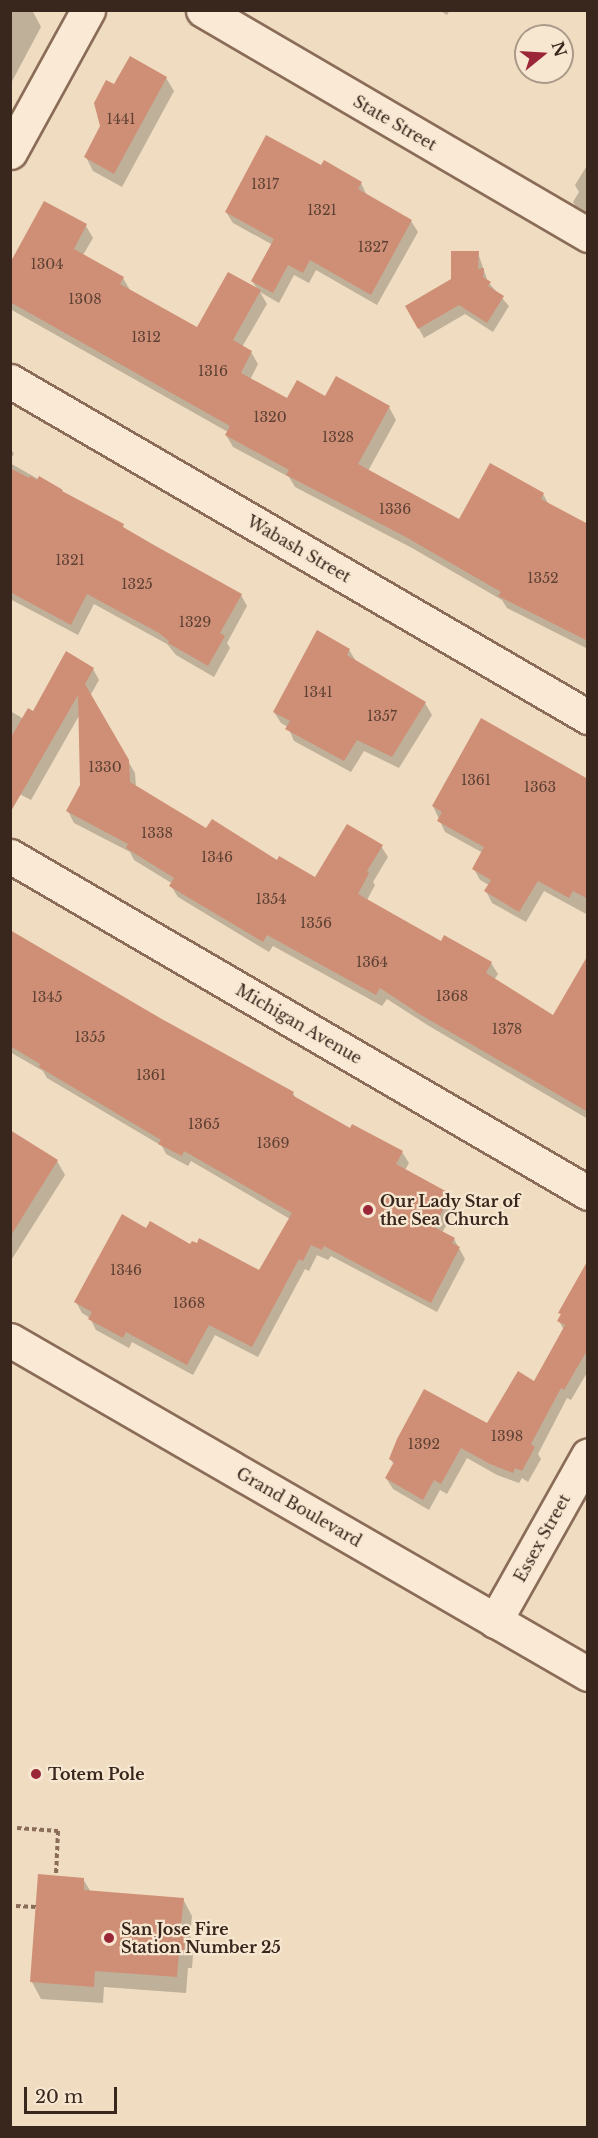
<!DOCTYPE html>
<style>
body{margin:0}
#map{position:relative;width:598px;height:2138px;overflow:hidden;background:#efdcc1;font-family:"Libre Baskerville",serif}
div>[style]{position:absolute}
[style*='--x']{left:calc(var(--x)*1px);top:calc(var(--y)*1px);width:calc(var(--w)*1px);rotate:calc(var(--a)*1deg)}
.shadow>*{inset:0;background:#0003}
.building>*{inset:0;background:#cf8f76}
.path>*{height:4px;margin-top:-2px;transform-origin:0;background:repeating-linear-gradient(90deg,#8a6c58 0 4.5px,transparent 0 7.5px)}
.roads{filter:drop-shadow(2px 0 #8a6c58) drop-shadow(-2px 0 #8a6c58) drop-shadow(0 2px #8a6c58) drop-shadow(0 -2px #8a6c58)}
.minor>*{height:33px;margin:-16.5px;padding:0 16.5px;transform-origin:16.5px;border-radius:16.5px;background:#faead5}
.dots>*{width:16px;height:16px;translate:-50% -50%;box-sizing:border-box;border:3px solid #f7e7d1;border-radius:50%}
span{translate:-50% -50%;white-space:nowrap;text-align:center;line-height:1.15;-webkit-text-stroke:4.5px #f7e7d1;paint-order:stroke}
.number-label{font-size:14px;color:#5e4133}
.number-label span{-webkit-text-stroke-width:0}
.street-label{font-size:16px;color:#39271d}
.poi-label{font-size:16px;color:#39271d;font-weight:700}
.left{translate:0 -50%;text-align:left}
.frame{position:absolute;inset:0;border:12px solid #39271d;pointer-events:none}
.north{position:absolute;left:514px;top:24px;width:60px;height:60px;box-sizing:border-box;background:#f7e7d1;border:2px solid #ab9a89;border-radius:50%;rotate:72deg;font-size:16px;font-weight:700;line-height:24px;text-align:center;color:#39271d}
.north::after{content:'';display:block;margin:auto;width:21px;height:27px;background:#9b2637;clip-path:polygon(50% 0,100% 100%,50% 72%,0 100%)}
.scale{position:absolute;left:24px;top:2087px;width:93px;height:27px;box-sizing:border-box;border:3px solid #39271d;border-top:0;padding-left:8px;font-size:18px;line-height:21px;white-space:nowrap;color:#39271d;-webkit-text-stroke:4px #f7e7d1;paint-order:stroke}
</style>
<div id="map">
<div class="shadow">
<i style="clip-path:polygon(10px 10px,32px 10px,41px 27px,10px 85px)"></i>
<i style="clip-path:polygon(439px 10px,450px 10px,447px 15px)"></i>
<i style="clip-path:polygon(166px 78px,174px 91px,122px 187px,93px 171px,86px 157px,102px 126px,114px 86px)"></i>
<i style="clip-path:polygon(588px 164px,588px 216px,579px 211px,573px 202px,579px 192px,575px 185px)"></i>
<i style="clip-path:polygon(322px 167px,361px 183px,367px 196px,411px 221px,418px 232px,377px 305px,316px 270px,309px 283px,294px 275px,279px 303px,260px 292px,267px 304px,242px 347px,251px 352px,258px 364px,250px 380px,287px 400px,326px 398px,389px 407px,396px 420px,368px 471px,460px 521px,543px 494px,549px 505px,588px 525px,588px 649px,507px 608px,502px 600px,412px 548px,295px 487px,289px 477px,233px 447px,226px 435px,228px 432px,10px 309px,10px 266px,86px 226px,93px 238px,83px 255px,123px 278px,130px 290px,198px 329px,258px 290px,252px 281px,273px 245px,233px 223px,226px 212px)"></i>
<i style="clip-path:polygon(478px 253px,488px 282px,509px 306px,493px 332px,465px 314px,424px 338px,407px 307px,453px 280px)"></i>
<i style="clip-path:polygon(10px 447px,14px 454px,10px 460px)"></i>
<i style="clip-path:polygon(10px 463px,241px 595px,247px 606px,227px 643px,230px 648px,214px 677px,176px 655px,167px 644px,94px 604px,78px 635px,10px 599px)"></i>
<i style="clip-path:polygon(349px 650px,356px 661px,425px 703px,432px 715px,399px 768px,364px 751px,351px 772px,294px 741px,288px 727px,281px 723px,274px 712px)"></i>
<i style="clip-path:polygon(93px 669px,99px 680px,90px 696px,135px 773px,136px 787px,206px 831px,316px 879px,381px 846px,388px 857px,373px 882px,375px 885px,367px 900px,441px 943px,491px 963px,498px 974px,494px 980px,553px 1017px,588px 1001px,588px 1119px,429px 1026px,387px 999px,382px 1006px,273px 946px,269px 952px,178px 897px,171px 886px,173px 884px,134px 860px,130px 852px,74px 823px,68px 811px,82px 786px,80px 714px,31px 800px,10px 789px,10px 711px,24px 719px)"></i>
<i style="clip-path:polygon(433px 806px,588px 812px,588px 915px,544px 891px,526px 922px,492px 903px,486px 891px,489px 885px,480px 880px,474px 869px,483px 853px,445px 832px)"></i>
<i style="clip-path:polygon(10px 931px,159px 1019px,293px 1093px,296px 1099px,350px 1130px,402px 1152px,409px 1163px,405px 1170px,450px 1195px,457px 1205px,442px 1233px,454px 1239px,465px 1259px,437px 1312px,331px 1256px,328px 1260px,317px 1255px,309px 1271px,305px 1269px,258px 1357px,215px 1335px,193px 1375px,132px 1342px,129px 1348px,96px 1330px,90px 1318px,82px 1313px,76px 1302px,147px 1230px,260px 1272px,290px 1219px,191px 1161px,188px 1166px,166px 1154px,162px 1146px,47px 1078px,43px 1071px,10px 1052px)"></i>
<i style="clip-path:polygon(10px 1139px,57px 1161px,65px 1175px,10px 1262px)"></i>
<i style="clip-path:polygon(587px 1263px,588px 1371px,571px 1400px,567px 1398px,538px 1454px,541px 1459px,528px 1482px,522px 1478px,519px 1483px,497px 1475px,467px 1458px,447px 1494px,440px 1490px,429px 1510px,393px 1489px,386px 1478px,394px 1465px,390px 1458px,487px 1425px,535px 1383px,564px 1330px,559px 1321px,562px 1316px,560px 1313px)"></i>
<i style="clip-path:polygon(39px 1876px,83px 1879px,91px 1892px,183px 1899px,192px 1916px,190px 1936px,194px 1943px,192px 1968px,188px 1968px,186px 1993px,104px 1987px,103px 2003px,41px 1999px,32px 1982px)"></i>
</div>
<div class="building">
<i style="clip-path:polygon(130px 56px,167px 77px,114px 174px,84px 157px,100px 126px,94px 103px,106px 80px,114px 84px)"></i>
<i style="clip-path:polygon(266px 135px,321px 165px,324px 160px,362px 182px,358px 189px,412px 220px,371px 295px,310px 260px,303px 273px,288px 265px,273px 293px,251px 281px,274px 239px,225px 212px)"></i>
<i style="clip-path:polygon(44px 201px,87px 224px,74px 249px,124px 277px,120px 284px,197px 327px,228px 272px,261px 290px,233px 340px,252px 351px,241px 373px,287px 398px,297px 380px,325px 396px,336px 376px,390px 406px,358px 464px,459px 519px,490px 463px,544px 493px,541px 499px,588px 524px,588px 641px,498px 596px,501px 592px,404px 536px,286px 475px,289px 470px,225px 435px,230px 426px,10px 302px,10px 263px)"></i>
<i style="clip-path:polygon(451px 251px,479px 251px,478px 269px,484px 268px,483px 277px,491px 282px,488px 286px,504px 296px,487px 323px,459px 305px,418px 329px,405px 306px,451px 279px)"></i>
<i style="clip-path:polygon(10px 468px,29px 478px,30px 476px,37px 480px,39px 476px,63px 490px,62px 491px,124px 524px,123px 527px,152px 544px,242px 594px,220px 633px,225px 636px,208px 666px,168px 643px,169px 641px,159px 633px,87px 594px,71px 625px,10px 592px)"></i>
<i style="clip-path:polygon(317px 630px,350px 649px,347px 655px,426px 702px,392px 757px,357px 740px,344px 761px,285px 729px,290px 721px,273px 712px)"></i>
<i style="clip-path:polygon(66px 651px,94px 668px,85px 684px,129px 760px,130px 782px,206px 828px,212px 819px,277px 860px,279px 856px,315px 877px,347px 824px,383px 845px,367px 871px,369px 873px,358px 894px,441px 941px,444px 935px,492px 962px,486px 973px,553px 1015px,588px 955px,588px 1112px,421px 1015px,380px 988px,376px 995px,267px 935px,263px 942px,169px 886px,174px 878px,126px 848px,128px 844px,66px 811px,80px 785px,78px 695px,10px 813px,10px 739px,28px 708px,33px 711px)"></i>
<i style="clip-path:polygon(481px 718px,588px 779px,588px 899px,573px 891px,569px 898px,538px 881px,519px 912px,484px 891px,491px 880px,472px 869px,484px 847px,437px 821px,442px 812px,432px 806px)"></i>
<i style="clip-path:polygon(10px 930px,160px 1018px,294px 1092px,292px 1095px,350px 1128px,352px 1124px,403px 1151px,396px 1164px,451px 1194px,434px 1227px,455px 1238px,452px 1243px,460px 1247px,431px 1303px,324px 1246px,322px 1250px,311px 1245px,303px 1261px,299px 1259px,252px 1347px,209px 1325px,187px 1365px,126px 1332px,123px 1338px,88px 1319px,92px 1312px,74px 1302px,122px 1214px,146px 1228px,150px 1221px,190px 1244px,192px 1241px,197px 1243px,199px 1238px,259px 1270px,292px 1213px,184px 1151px,182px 1156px,158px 1144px,161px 1140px,39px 1067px,40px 1064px,10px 1046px)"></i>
<i style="clip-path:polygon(10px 1130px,58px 1160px,10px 1237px)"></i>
<i style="clip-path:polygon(588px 1260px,588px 1349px,564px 1390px,561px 1388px,531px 1444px,535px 1447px,522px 1471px,515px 1468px,513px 1473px,490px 1464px,461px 1448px,441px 1484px,434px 1480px,423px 1500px,385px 1478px,394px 1462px,389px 1459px,397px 1439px,424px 1389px,487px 1423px,518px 1371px,534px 1381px,565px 1325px,557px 1321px,561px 1314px,558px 1313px)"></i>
<i style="clip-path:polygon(38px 1874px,84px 1878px,84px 1890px,184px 1898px,181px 1925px,186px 1925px,184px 1952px,179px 1952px,177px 1977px,95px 1971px,94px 1987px,30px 1982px)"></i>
</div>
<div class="path">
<i style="--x:17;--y:1828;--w:41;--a:4.2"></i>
<i style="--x:58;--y:1831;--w:44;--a:92.6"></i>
<i style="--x:16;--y:1906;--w:20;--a:3"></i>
</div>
<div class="roads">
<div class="minor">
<i style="--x:203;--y:10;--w:446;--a:30.3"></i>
<i style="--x:10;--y:152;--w:162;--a:-61.2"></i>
<i style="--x:10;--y:381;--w:669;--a:30.17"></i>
<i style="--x:10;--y:856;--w:669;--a:30.24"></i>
<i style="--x:10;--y:1340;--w:668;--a:30.02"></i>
<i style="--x:495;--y:1621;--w:190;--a:-60.7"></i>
</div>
</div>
<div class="dots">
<i style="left:368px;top:1210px;background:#9b2637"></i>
<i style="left:36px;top:1774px;background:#9b2637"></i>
<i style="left:109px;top:1938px;background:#9b2637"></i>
</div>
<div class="number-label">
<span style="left:121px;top:119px">1441</span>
<span style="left:265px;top:184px">1317</span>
<span style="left:322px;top:210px">1321</span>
<span style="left:373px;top:247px">1327</span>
<span style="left:47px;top:264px">1304</span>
<span style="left:85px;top:299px">1308</span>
<span style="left:146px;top:337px">1312</span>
<span style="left:213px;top:371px">1316</span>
<span style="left:270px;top:417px">1320</span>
<span style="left:338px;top:437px">1328</span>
<span style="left:395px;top:509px">1336</span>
<span style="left:70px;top:560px">1321</span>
<span style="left:543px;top:578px">1352</span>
<span style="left:137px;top:584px">1325</span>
<span style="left:195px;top:622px">1329</span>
<span style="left:318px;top:692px">1341</span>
<span style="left:382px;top:716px">1357</span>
<span style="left:105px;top:767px">1330</span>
<span style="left:476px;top:780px">1361</span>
<span style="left:540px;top:787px">1363</span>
<span style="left:157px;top:833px">1338</span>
<span style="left:217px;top:857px">1346</span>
<span style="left:271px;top:899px">1354</span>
<span style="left:316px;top:923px">1356</span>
<span style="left:372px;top:962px">1364</span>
<span style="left:452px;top:996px">1368</span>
<span style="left:47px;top:997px">1345</span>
<span style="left:507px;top:1029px">1378</span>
<span style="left:90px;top:1037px">1355</span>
<span style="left:151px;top:1075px">1361</span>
<span style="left:204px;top:1124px">1365</span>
<span style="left:273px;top:1143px">1369</span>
<span style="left:126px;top:1270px">1346</span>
<span style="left:189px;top:1303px">1368</span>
<span style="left:507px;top:1436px">1398</span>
<span style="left:424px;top:1444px">1392</span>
</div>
<div class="street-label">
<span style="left:395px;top:123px;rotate:30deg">State Street</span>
<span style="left:299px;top:549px;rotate:30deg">Wabash Street</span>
<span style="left:299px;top:1024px;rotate:30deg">Michigan Avenue</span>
<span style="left:299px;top:1507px;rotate:30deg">Grand Boulevard</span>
<span style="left:542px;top:1538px;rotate:-61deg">Essex Street</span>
</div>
<div class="poi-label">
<span class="left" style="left:380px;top:1210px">Our Lady Star of<br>the Sea Church</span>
<span class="left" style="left:48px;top:1774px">Totem Pole</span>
<span class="left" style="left:121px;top:1938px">San Jose Fire<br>Station Number 25</span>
</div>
<div class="frame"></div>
<div class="north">N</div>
<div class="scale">20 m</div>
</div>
